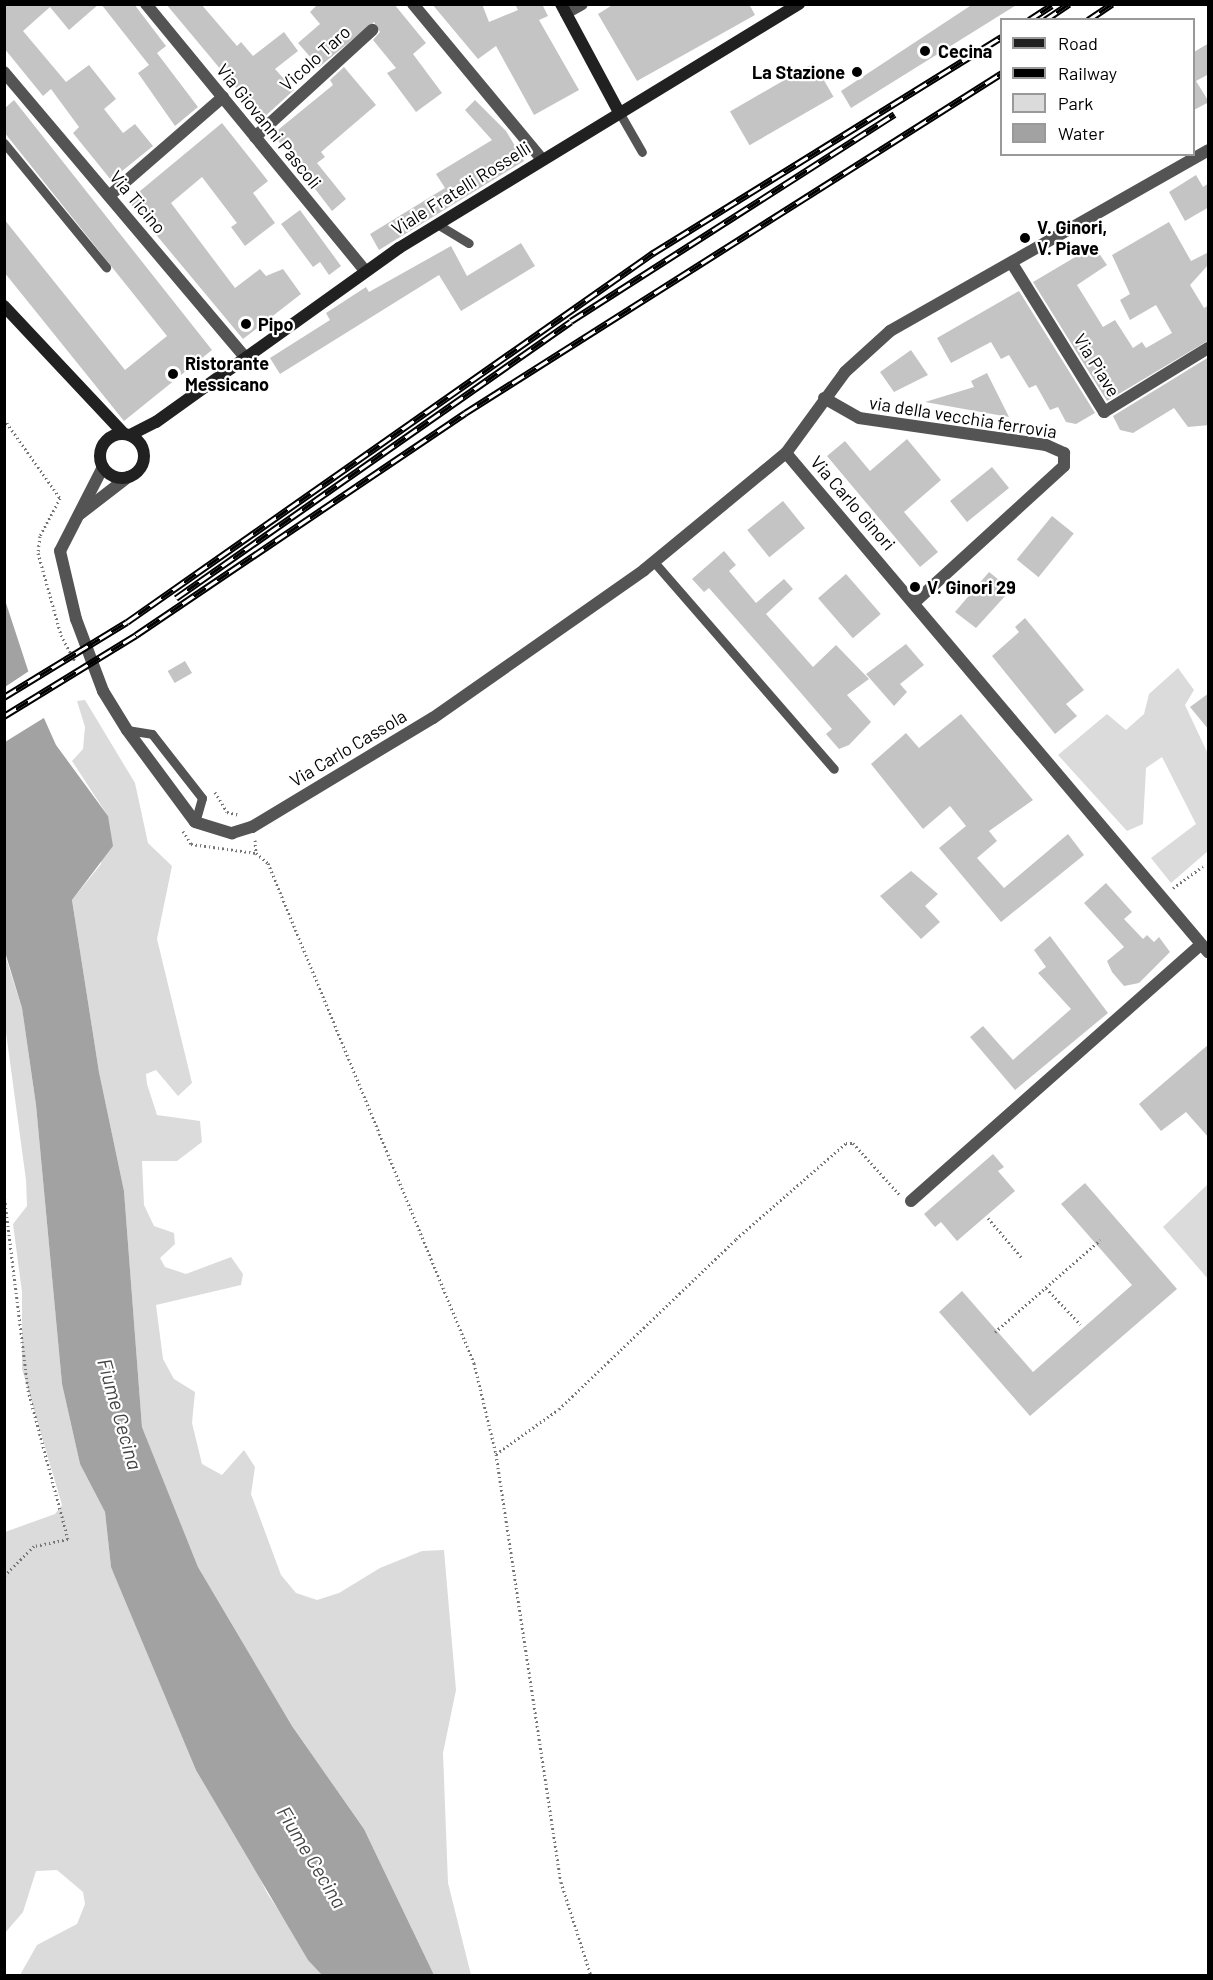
<!DOCTYPE html>
<style>
body{margin:0}
#map{position:relative;width:1213px;height:1980px;overflow:hidden;background:#fff;font-family:Barlow,sans-serif}
div>[style]{position:absolute}
[style*='--x']{left:calc(var(--x)*1px);top:calc(var(--y)*1px);width:calc(var(--w)*1px);rotate:calc(var(--a)*1deg)}
.green>*{inset:0;background:#dbdbdb}
.water>*{inset:0;background:#a2a2a2}
.pier>*{inset:0;background:#fff}
.building>*{inset:0;background:#c4c4c4;transform-origin:0 0}
.path>*{height:3px;margin-top:-1.5px;transform-origin:0;background:repeating-linear-gradient(90deg,#767676 0 1.5px,transparent 0 4.5px)}
.lane>*{height:9px;margin:-4.5px;padding:0 4.5px;transform-origin:4.5px;border-radius:4.5px;background:#545454}
.street>*{height:12px;margin:-6px;padding:0 6px;transform-origin:6px;border-radius:6px;background:#545454}
.secondary>*{height:12px;margin:-6px;padding:0 6px;transform-origin:6px;border-radius:6px;background:#212121}
.secondary>.ring{margin:-6px;padding:0;box-sizing:content-box;background:none;border:12px solid #212121;border-radius:50%}
.rail>*{height:7px;margin-top:-3.5px;transform-origin:0;background:repeating-linear-gradient(90deg,#fff 0 14px,#000 0 28px);box-sizing:border-box;border-block:2px solid #000}
.dots>*{width:16px;height:16px;translate:-50% -50%;box-sizing:border-box;border:3px solid #fff;border-radius:50%}
span{translate:-50% -50%;white-space:nowrap;text-align:center;line-height:1.15;-webkit-text-stroke:4.5px #fff;paint-order:stroke}
.poi-label{font-size:18px;color:#000;font-weight:700}
.left{translate:0 -50%;text-align:left}
.right{translate:-100% -50%;text-align:right}
.street-label{font-size:18px;color:#000}
.water-label{font-size:20px;color:#434343;font-style:italic}
.frame{position:absolute;inset:0;border:6px solid #000;pointer-events:none}
.legend{position:absolute;left:1000px;top:18px;width:195px;height:138px;box-sizing:border-box;background:#fff;border:2px solid #999;margin:0;padding:8px 10px;list-style:none;font-size:18px;color:#000}
.legend li{display:flex;align-items:center;gap:12px;height:30px}
.legend b{width:30px;border:2px solid #999}
</style>
<div id="map">
<div class="green">
<i style="clip-path:polygon(1178px 668px,1194px 690px,1185px 705px,1208px 754px,1208px 851px,1171px 883px,1151px 858px,1196px 824px,1162px 757px,1146px 768px,1143px 824px,1127px 831px,1058px 755px,1107px 714px,1126px 730px,1144px 714px,1149px 694px)"></i>
<i style="clip-path:polygon(85px 700px,135px 783px,148px 843px,172px 866px,157px 939px,192px 1083px,178px 1096px,156px 1070px,146px 1074px,147px 1084px,157px 1115px,200px 1121px,202px 1142px,177px 1161px,142px 1161px,144px 1205px,154px 1226px,174px 1233px,175px 1244px,160px 1258px,165px 1267px,186px 1274px,231px 1257px,243px 1274px,241px 1285px,156px 1305px,163px 1359px,174px 1379px,195px 1392px,192px 1423px,202px 1464px,222px 1475px,244px 1450px,255px 1467px,251px 1494px,281px 1575px,296px 1593px,317px 1600px,339px 1593px,380px 1568px,422px 1551px,444px 1550px,456px 1690px,443px 1753px,448px 1883px,471px 1975px,434px 1975px,364px 1829px,292px 1726px,198px 1567px,142px 1427px,124px 1191px,99px 1072px,72px 900px,101px 864px,108px 816px,72px 761px,83px 749px,85px 727px,77px 701px)"></i>
<i style="clip-path:polygon(4px 952px,22px 1008px,36px 1105px,62px 1384px,80px 1464px,105px 1512px,111px 1567px,267px 1893px,322px 1975px,20px 1975px,37px 1945px,77px 1924px,85px 1904px,83px 1892px,57px 1870px,36px 1871px,23px 1912px,5px 1933px,5px 1532px,55px 1514px,62px 1505px,22px 1369px,22px 1292px,13px 1224px,27px 1206px,26px 1180px,5px 1025px)"></i>
<i style="clip-path:polygon(1208px 1184px,1208px 1279px,1163px 1227px)"></i>
</div>
<div class="water">
<i style="clip-path:polygon(4px 597px,43px 716px,56px 745px,108px 816px,113px 846px,72px 900px,99px 1072px,124px 1191px,142px 1427px,198px 1567px,292px 1726px,364px 1829px,434px 1975px,322px 1975px,308px 1960px,196px 1770px,111px 1567px,105px 1512px,80px 1464px,62px 1384px,36px 1105px,22px 1008px,5px 952px)"></i>
</div>
<div class="pier">
<i style="clip-path:polygon(32px 669px,47px 716px,5px 742px,5px 687px)"></i>
</div>
<div class="building">
<i style="clip-path:polygon(4px 4px,99px 4px,69px 30px,50px 7px,23px 31px,66px 82px,89px 65px,116px 99px,104px 109px,123px 133px,135px 124px,153px 146px,111px 180px,73px 133px,79px 127px,51px 89px,43px 96px,4px 48px)"></i>
<i style="clip-path:polygon(101px 4px,134px 4px,166px 46px,157px 53px,198px 107px,175px 126px,138px 73px,149px 65px)"></i>
<i style="clip-path:polygon(166px 4px,201px 4px,237px 46px,241px 42px,253px 56px,284px 32px,298px 51px,275px 69px,294px 90px,262px 119px)"></i>
<i style="clip-path:polygon(318px 4px,394px 4px,426px 43px,413px 54px,442px 93px,416px 112px,387px 73px,396px 68px,373px 40px,380px 32px,374px 22px,319px 67px,298px 43px,320px 24px,310px 12px)"></i>
<i style="clip-path:polygon(432px 4px,482px 4px,489px 22px,518px 10px,515px 4px,542px 4px,548px 16px,539px 20px,579px 90px,534px 115px,496px 46px,478px 59px)"></i>
<i style="clip-path:polygon(614px 4px,749px 4px,755px 15px,637px 81px,598px 14px)"></i>
<i style="clip-path:polygon(973px 4px,1018px 4px,851px 108px,841px 91px)"></i>
<i style="clip-path:polygon(1209px 43px,1209px 74px,1196px 81px,1209px 102px,1194px 110px,1194px 52px)"></i>
<i style="left:814px;top:63px;width:39px;height:97px;rotate:60deg"></i>
<i style="clip-path:polygon(344px 67px,376px 105px,321px 152px,325px 157px,317px 163px,346px 199px,332px 211px,273px 134px,333px 85px,330px 80px)"></i>
<i style="clip-path:polygon(14px 100px,212px 350px,124px 421px,4px 272px,4px 219px,125px 370px,167px 336px,4px 132px,4px 109px)"></i>
<i style="clip-path:polygon(475px 100px,506px 131px,524px 161px,379px 250px,370px 234px,445px 188px,436px 174px,492px 140px,465px 110px)"></i>
<i style="clip-path:polygon(222px 123px,268px 181px,253px 193px,275px 223px,245px 246px,231px 227px,237px 223px,202px 177px,171px 203px,235px 288px,260px 269px,266px 276px,283px 269px,301px 294px,243px 339px,128px 201px)"></i>
<i style="clip-path:polygon(1196px 175px,1203px 187px,1209px 183px,1209px 207px,1185px 221px,1169px 192px)"></i>
<i style="clip-path:polygon(300px 210px,341px 266px,329px 275px,320px 262px,313px 267px,281px 224px)"></i>
<i style="clip-path:polygon(1169px 222px,1191px 261px,1209px 252px,1209px 264px,1190px 285px,1204px 308px,1209px 305px,1209px 340px,1107px 401px,1033px 282px,1094px 246px,1107px 265px,1077px 285px,1103px 327px,1115px 320px,1133px 348px,1142px 342px,1146px 348px,1172px 333px,1156px 305px,1130px 320px,1120px 300px,1130px 294px,1112px 255px)"></i>
<i style="clip-path:polygon(521px 243px,535px 266px,461px 311px,439px 275px,280px 374px,270px 358px,330px 320px,326px 313px,366px 287px,369px 292px,451px 246px,467px 276px)"></i>
<i style="clip-path:polygon(1019px 291px,1095px 413px,1076px 424px,1066px 422px,1058px 407px,1050px 410px,1036px 385px,1029px 388px,1009px 355px,1001px 359px,991px 342px,951px 363px,937px 338px)"></i>
<i style="clip-path:polygon(911px 350px,928px 375px,894px 392px,880px 372px)"></i>
<i style="clip-path:polygon(1209px 357px,1209px 425px,1188px 427px,1174px 408px,1133px 433px,1120px 430px,1113px 416px)"></i>
<i style="clip-path:polygon(987px 373px,1009px 417px,925px 402px,974px 387px,971px 381px)"></i>
<i style="clip-path:polygon(907px 439px,941px 480px,904px 512px,938px 552px,920px 567px,827px 456px,845px 441px,870px 471px)"></i>
<i style="left:992px;top:467px;width:27px;height:54px;rotate:51deg"></i>
<i style="left:783px;top:501px;width:35px;height:46px;rotate:51deg"></i>
<i style="left:1052px;top:516px;width:28px;height:56px;rotate:39deg"></i>
<i style="clip-path:polygon(724px 551px,736px 565px,729px 571px,756px 603px,784px 579px,793px 589px,766px 614px,813px 667px,836px 645px,869px 679px,847px 695px,871px 722px,849px 745px,839px 749px,826px 734px,832px 729px,775px 663px,709px 588px,704px 592px,692px 579px)"></i>
<i style="clip-path:polygon(989px 572px,1008px 587px,1007px 594px,976px 628px,955px 612px)"></i>
<i style="left:846px;top:574px;width:53px;height:37px;rotate:49deg"></i>
<i style="clip-path:polygon(1025px 618px,1084px 690px,1066px 704px,1077px 716px,1055px 734px,992px 656px,1019px 632px,1015px 627px)"></i>
<i style="clip-path:polygon(906px 644px,924px 665px,900px 684px,907px 692px,894px 706px,866px 674px)"></i>
<i style="left:185px;top:661px;width:14px;height:20px;rotate:60deg"></i>
<i style="clip-path:polygon(1209px 693px,1209px 730px,1190px 707px)"></i>
<i style="clip-path:polygon(961px 714px,1033px 800px,989px 831px,997px 841px,977px 858px,1004px 888px,1068px 834px,1084px 855px,1001px 922px,939px 848px,966px 826px,950px 806px,923px 829px,871px 764px,906px 733px,919px 748px)"></i>
<i style="clip-path:polygon(911px 871px,938px 894px,925px 906px,940px 922px,921px 939px,880px 896px)"></i>
<i style="clip-path:polygon(1106px 883px,1132px 912px,1124px 919px,1143px 939px,1147px 935px,1154px 942px,1159px 937px,1170px 952px,1139px 983px,1124px 986px,1112px 972px,1107px 961px,1124px 947px,1084px 903px)"></i>
<i style="clip-path:polygon(1050px 936px,1108px 1013px,1015px 1090px,970px 1037px,983px 1026px,1013px 1060px,1071px 1009px,1038px 973px,1046px 967px,1034px 950px)"></i>
<i style="clip-path:polygon(1209px 1044px,1209px 1138px,1186px 1112px,1161px 1131px,1139px 1104px)"></i>
<i style="clip-path:polygon(993px 1154px,1004px 1167px,998px 1171px,1015px 1191px,957px 1241px,941px 1222px,935px 1227px,924px 1214px)"></i>
<i style="clip-path:polygon(1085px 1183px,1177px 1289px,1030px 1416px,939px 1312px,962px 1291px,1033px 1372px,1132px 1285px,1061px 1204px)"></i>
</div>
<div class="path">
<i style="--x:4;--y:419;--w:97;--a:54.7"></i>
<i style="--x:60;--y:498;--w:43;--a:117.8"></i>
<i style="--x:40;--y:536;--w:17;--a:97"></i>
<i style="--x:38;--y:553;--w:85;--a:74.3"></i>
<i style="--x:61;--y:635;--w:30;--a:62"></i>
<i style="--x:215;--y:792;--w:23;--a:59"></i>
<i style="--x:227;--y:812;--w:13;--a:13"></i>
<i style="--x:183;--y:831;--w:15;--a:58"></i>
<i style="--x:191;--y:844;--w:66;--a:7.9"></i>
<i style="--x:256;--y:853;--w:16;--a:40"></i>
<i style="--x:268;--y:863;--w:541;--a:67.61"></i>
<i style="--x:474;--y:1363;--w:94;--a:76.4"></i>
<i style="--x:496;--y:1454;--w:433;--a:81.4"></i>
<i style="--x:561;--y:1882;--w:99;--a:72.3"></i>
<i style="--x:255;--y:840;--w:13;--a:86"></i>
<i style="--x:1173;--y:888;--w:37;--a:-36"></i>
<i style="--x:4;--y:1194;--w:197;--a:83"></i>
<i style="--x:28;--y:1390;--w:154;--a:75"></i>
<i style="--x:68;--y:1539;--w:35;--a:168"></i>
<i style="--x:34;--y:1546;--w:42;--a:135"></i>
<i style="--x:988;--y:1218;--w:52;--a:49.6"></i>
<i style="--x:1046;--y:1288;--w:50;--a:46.6"></i>
<i style="--x:995;--y:1332;--w:140;--a:-41.2"></i>
<i style="--x:496;--y:1454;--w:77;--a:-35.5"></i>
<i style="--x:559;--y:1409;--w:245;--a:-43.8"></i>
<i style="--x:736;--y:1239;--w:146;--a:-41.1"></i>
<i style="--x:846;--y:1143;--w:7;--a:0"></i>
<i style="--x:853;--y:1143;--w:69;--a:48"></i>
</div>
<div class="lane">
<i style="--x:619;--y:112;--w:46;--a:60.1"></i>
<i style="--x:4;--y:143;--w:161;--a:50.6"></i>
<i style="--x:437;--y:224;--w:37;--a:31"></i>
<i style="--x:654;--y:562;--w:274;--a:49"></i>
<i style="--x:127;--y:730;--w:25;--a:9"></i>
<i style="--x:152;--y:734;--w:81;--a:52"></i>
<i style="--x:202;--y:798;--w:25;--a:106"></i>
</div>
<div class="street">
<i style="--x:146;--y:4;--w:345;--a:50.6"></i>
<i style="--x:413;--y:4;--w:200;--a:50.3"></i>
<i style="--x:566;--y:13;--w:18;--a:-29"></i>
<i style="--x:4;--y:72;--w:372;--a:49.8"></i>
<i style="--x:255;--y:137;--w:159;--a:-42.4"></i>
<i style="--x:109;--y:196;--w:151;--a:-41"></i>
<i style="--x:1013;--y:265;--w:173;--a:58.2"></i>
<i style="--x:1104;--y:412;--w:122;--a:-31.6"></i>
<i style="--x:824;--y:398;--w:40;--a:29.7"></i>
<i style="--x:859;--y:418;--w:189;--a:8.2"></i>
<i style="--x:1046;--y:445;--w:20;--a:24"></i>
<i style="--x:1064;--y:453;--w:13;--a:90"></i>
<i style="--x:1064;--y:466;--w:203;--a:137.6"></i>
<i style="--x:786;--y:453;--w:654;--a:49.78"></i>
<i style="--x:103;--y:467;--w:94;--a:117.1"></i>
<i style="--x:60;--y:551;--w:70;--a:76.8"></i>
<i style="--x:76;--y:619;--w:77;--a:69.4"></i>
<i style="--x:103;--y:691;--w:46;--a:58.4"></i>
<i style="--x:127;--y:730;--w:114;--a:53.5"></i>
<i style="--x:195;--y:822;--w:39;--a:17"></i>
<i style="--x:232;--y:833;--w:21;--a:-17"></i>
<i style="--x:252;--y:827;--w:211;--a:-31.1"></i>
<i style="--x:433;--y:718;--w:258;--a:-35"></i>
<i style="--x:644;--y:570;--w:184;--a:-39.5"></i>
<i style="--x:786;--y:453;--w:100;--a:-53.9"></i>
<i style="--x:845;--y:372;--w:61;--a:-42.3"></i>
<i style="--x:890;--y:331;--w:366;--a:-29.6"></i>
<i style="--x:80;--y:514;--w:61;--a:-37.6"></i>
<i style="--x:911;--y:1201;--w:387;--a:-41.5"></i>
</div>
<div class="secondary">
<i style="--x:561;--y:4;--w:123;--a:61.8"></i>
<i style="--x:4;--y:306;--w:175;--a:46.8"></i>
<i class="ring" style="left:100px;top:434px;width:32px;height:32px"></i>
<i style="--x:130;--y:435;--w:29;--a:-27"></i>
<i style="--x:156;--y:422;--w:299;--a:-35.6"></i>
<i style="--x:399;--y:248;--w:469;--a:-31.4"></i>
</div>
<div class="rail">
<i style="--x:1029;--y:20;--w:27;--a:-33"></i>
<i style="--x:1045;--y:20;--w:29;--a:-34"></i>
<i style="--x:1088;--y:20;--w:29;--a:-34"></i>
<i style="--x:176;--y:598;--w:482;--a:-35"></i>
<i style="--x:571;--y:321;--w:384;--a:-32.6"></i>
<i style="--x:4;--y:697;--w:144;--a:-31.4"></i>
<i style="--x:127;--y:622;--w:643;--a:-35.05"></i>
<i style="--x:653;--y:253;--w:410;--a:-31.8"></i>
<i style="--x:4;--y:716;--w:155;--a:-31.5"></i>
<i style="--x:136;--y:635;--w:397;--a:-34"></i>
<i style="--x:465;--y:413;--w:636;--a:-32.34"></i>
</div>
<div class="dots">
<i style="left:925px;top:51px;background:#000"></i>
<i style="left:857px;top:72px;background:#000"></i>
<i style="left:1025px;top:238px;background:#000"></i>
<i style="left:246px;top:324px;background:#000"></i>
<i style="left:173px;top:374px;background:#000"></i>
<i style="left:915px;top:587px;background:#000"></i>
</div>
<div class="poi-label">
<span class="left" style="left:938px;top:51px">Cecina</span>
<span class="right" style="left:845px;top:72px">La Stazione</span>
<span class="left" style="left:1037px;top:238px">V. Ginori,<br>V. Piave</span>
<span class="left" style="left:258px;top:324px">Pipo</span>
<span class="left" style="left:185px;top:374px">Ristorante<br>Messicano</span>
<span class="left" style="left:927px;top:587px">V. Ginori 29</span>
</div>
<div class="street-label">
<span style="left:315px;top:58px;rotate:-42deg">Vicolo Taro</span>
<span style="left:269px;top:126px;rotate:51deg">Via Giovanni Pascoli</span>
<span style="left:461px;top:188px;rotate:-32deg">Viale Fratelli Rosselli</span>
<span style="left:138px;top:202px;rotate:50deg">Via Ticino</span>
<span style="left:1097px;top:365px;rotate:58deg">Via Piave</span>
<span style="left:963px;top:417px;rotate:9deg">via della vecchia ferrovia</span>
<span style="left:853px;top:503px;rotate:49deg">Via Carlo Ginori</span>
<span style="left:348px;top:748px;rotate:-31deg">Via Carlo Cassola</span>
</div>
<div class="water-label">
<span style="left:120px;top:1414px;rotate:74deg">Fiume Cecina</span>
<span style="left:312px;top:1857px;rotate:59deg">Fiume Cecina</span>
</div>
<div class="frame"></div>
<ul class="legend">
<li><b style="height:8px;background:#212121"></b>Road</li>
<li><b style="height:8px;background:#000"></b>Railway</li>
<li><b style="height:16px;background:#dbdbdb"></b>Park</li>
<li><b style="height:16px;background:#a2a2a2"></b>Water</li>
</ul>
</div>
